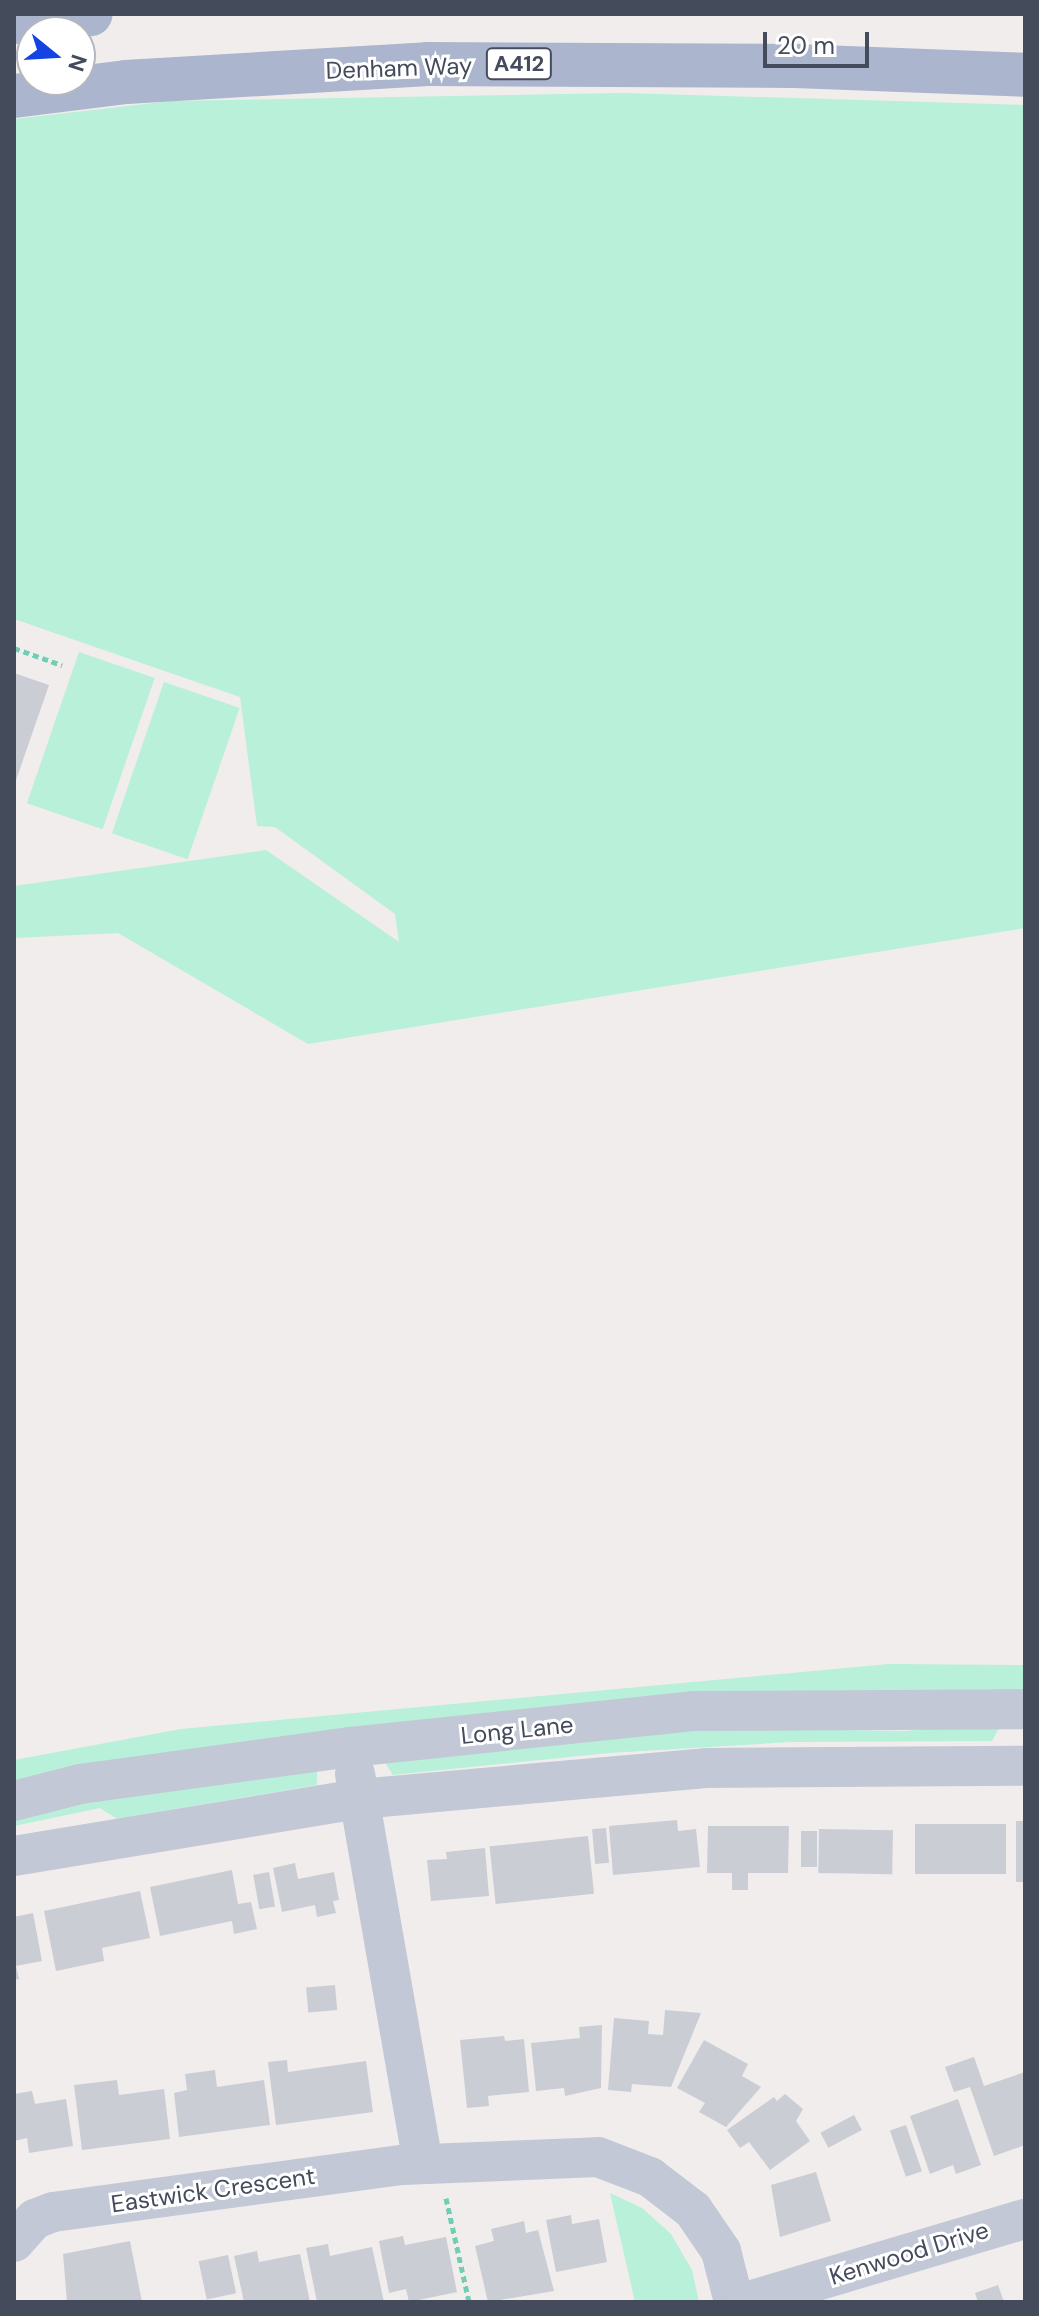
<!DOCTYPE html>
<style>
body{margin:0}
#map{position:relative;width:1039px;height:2316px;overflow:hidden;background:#f0edec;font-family:"DM Sans",sans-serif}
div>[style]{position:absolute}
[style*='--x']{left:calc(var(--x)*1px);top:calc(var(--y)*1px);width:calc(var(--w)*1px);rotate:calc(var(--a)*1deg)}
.green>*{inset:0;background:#b8f0d9;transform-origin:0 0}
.building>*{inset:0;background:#cbcdd5;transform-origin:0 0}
.path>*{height:5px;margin-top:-2.5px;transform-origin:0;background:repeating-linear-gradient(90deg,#70ceb3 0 6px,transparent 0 10px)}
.minor>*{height:40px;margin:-20px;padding:0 20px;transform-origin:20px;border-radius:20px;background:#c2c8d5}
.primary>*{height:44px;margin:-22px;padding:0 22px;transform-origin:22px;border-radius:22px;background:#abb5cd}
span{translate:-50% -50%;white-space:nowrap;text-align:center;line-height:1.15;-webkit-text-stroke:6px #fff;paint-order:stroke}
.shield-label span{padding:2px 6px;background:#fff;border:2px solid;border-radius:6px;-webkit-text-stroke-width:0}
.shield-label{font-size:22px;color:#444b5b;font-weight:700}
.street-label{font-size:24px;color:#444b5b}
.frame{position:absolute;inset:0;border:16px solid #444b5b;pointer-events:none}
.north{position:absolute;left:16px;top:16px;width:80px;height:80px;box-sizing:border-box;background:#fff;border:2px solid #b4b7bd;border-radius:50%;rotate:108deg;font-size:22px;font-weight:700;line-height:32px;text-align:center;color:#444b5b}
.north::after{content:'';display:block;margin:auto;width:28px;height:36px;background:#1343e3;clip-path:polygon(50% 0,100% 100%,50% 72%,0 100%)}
.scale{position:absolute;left:763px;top:32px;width:106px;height:36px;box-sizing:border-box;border:4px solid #444b5b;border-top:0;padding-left:10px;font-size:24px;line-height:28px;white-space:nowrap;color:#444b5b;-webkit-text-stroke:6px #fff;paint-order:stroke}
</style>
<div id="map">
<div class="green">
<i style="clip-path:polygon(625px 93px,1025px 105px,1025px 928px,308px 1044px,118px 933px,14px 938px,14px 886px,266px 850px,399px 942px,395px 914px,275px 827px,257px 826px,240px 697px,14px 619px,14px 119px,171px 101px)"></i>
<i style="left:79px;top:652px;width:80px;height:160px;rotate:19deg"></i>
<i style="left:164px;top:682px;width:80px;height:160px;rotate:19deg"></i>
<i style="clip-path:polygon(889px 1664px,1025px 1665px,1025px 1700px,14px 1791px,14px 1760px,181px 1729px)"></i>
<i style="clip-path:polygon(992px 1723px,999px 1728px,992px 1741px,791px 1742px,609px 1753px,393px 1775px,384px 1761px,658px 1727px,905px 1731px)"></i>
<i style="clip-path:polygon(317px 1772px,317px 1785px,117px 1819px,100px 1808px,14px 1826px,14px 1810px,236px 1773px)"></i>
<i style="clip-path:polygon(610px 2193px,642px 2208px,671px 2234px,692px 2270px,699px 2302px,635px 2302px)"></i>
</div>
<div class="building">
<i style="clip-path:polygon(14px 673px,49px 685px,14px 786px)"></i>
<i style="clip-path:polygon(677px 1820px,678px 1831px,696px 1829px,700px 1867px,613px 1875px,609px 1826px)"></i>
<i style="left:1016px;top:1821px;width:9px;height:61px"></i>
<i style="left:915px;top:1824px;width:91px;height:50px"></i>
<i style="clip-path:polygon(708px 1826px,789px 1826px,788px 1873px,748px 1873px,748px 1890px,732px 1890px,732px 1873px,707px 1873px)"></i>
<i style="left:606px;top:1828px;width:35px;height:14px;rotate:85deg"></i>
<i style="left:819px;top:1829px;width:74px;height:44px;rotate:1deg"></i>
<i style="left:801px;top:1831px;width:16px;height:36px"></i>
<i style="left:588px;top:1836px;width:58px;height:99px;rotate:84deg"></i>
<i style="clip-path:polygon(485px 1848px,489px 1896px,431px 1901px,427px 1860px,447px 1859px,446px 1852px)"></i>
<i style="clip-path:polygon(295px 1863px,298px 1879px,334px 1872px,339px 1900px,333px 1901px,336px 1913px,317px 1917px,315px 1905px,282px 1912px,273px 1868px)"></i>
<i style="clip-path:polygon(232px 1870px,238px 1904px,251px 1902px,257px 1929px,234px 1934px,232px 1921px,160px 1936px,150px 1887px)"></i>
<i style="left:269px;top:1872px;width:35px;height:16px;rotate:80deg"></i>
<i style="clip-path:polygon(140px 1891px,150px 1938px,102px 1948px,104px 1961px,56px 1971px,44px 1911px)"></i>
<i style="clip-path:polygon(33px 1913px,42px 1961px,16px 1966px,19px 1979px,14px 1980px,14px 1917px)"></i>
<i style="left:335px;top:1985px;width:25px;height:29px;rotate:85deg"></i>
<i style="clip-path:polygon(665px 2010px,701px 2013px,671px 2087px,632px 2084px,631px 2092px,608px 2090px,614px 2018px,649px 2021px,648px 2034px,663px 2035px)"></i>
<i style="clip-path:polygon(602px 2025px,601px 2088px,565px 2096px,564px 2088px,536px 2091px,531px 2043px,580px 2038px,579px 2027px)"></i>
<i style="clip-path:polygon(504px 2036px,505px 2041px,524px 2039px,529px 2092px,488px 2096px,489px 2106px,467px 2108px,460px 2040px)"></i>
<i style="clip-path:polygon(704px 2040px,748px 2064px,742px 2076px,761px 2087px,726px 2127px,699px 2112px,705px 2103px,677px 2088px)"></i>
<i style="clip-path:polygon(974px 2057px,984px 2086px,1025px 2072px,1025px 2145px,994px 2156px,970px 2087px,954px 2092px,945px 2067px)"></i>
<i style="clip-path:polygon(287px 2060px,288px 2072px,366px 2061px,373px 2112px,276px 2125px,268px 2062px)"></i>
<i style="clip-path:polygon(215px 2070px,217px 2087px,264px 2080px,270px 2125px,179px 2137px,174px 2093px,187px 2090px,185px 2074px)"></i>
<i style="clip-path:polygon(117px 2080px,119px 2095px,164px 2089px,170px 2139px,82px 2150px,74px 2085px)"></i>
<i style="clip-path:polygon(32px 2091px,35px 2104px,66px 2099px,73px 2146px,29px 2153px,27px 2138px,14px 2141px,14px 2094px)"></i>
<i style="clip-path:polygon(785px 2094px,803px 2109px,796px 2121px,810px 2141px,770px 2170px,749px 2142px,740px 2148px,727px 2130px,774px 2097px,777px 2101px)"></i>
<i style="clip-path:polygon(958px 2099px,981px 2165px,956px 2174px,953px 2165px,930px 2174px,910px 2116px)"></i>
<i style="left:854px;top:2115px;width:17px;height:38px;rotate:62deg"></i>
<i style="left:906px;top:2125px;width:49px;height:17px;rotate:71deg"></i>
<i style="clip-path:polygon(816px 2172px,831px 2221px,780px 2237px,771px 2185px)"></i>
<i style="clip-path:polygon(571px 2215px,572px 2224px,599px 2219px,607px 2262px,556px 2272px,546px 2220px)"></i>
<i style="clip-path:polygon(524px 2221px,526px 2233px,538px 2230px,554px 2291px,488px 2302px,475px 2246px,494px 2241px,491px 2229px)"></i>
<i style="clip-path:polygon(403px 2236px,405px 2245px,446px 2237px,457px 2292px,409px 2302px,406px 2289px,389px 2293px,379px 2241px)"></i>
<i style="clip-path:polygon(130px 2241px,142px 2302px,67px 2302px,63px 2254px)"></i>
<i style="clip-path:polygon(328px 2244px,330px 2256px,372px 2247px,384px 2302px,317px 2302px,306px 2248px)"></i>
<i style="clip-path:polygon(257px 2251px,259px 2262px,300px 2254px,310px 2302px,244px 2302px,234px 2256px)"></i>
<i style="left:228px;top:2255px;width:39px;height:30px;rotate:78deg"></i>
<i style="clip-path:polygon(998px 2285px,1004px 2302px,978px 2302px,975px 2293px)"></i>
</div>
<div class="path">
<i style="--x:14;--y:648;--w:51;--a:19.5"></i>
<i style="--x:446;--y:2198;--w:107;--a:77.5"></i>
</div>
<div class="minor">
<i style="--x:355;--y:1774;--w:396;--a:80.1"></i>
<i style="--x:14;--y:1801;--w:68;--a:-14.4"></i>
<i style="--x:80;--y:1784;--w:274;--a:-7.8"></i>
<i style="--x:351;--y:1747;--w:344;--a:-6"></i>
<i style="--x:693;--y:1711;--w:332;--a:-0.3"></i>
<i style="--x:14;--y:1856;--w:350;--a:-9.4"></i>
<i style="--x:359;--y:1799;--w:348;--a:-5.1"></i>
<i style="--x:706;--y:1768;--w:319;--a:-0.4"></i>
<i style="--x:14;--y:2242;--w:31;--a:-48"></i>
<i style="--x:35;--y:2219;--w:19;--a:-21"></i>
<i style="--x:53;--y:2212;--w:352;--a:-7.7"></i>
<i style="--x:402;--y:2165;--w:196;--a:-2.3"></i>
<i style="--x:598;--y:2157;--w:56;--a:21"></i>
<i style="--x:650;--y:2177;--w:54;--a:37.5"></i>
<i style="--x:693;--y:2210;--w:50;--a:55.7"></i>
<i style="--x:721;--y:2251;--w:53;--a:75.7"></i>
<i style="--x:746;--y:2302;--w:291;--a:-16.6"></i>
</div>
<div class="primary">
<i style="--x:14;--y:22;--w:77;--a:-5.9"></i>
<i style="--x:14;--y:96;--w:113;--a:-7.1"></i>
<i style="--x:126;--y:82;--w:302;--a:-3.4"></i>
<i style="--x:427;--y:64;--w:368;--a:0.3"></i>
<i style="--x:795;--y:66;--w:230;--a:2.2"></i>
</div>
<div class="shield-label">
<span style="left:519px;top:64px">A412</span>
</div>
<div class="street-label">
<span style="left:399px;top:68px;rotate:-2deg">Denham Way</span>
<span style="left:517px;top:1730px;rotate:-6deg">Long Lane</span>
<span style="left:213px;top:2190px;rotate:-8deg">Eastwick Crescent</span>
<span style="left:909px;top:2253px;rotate:-17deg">Kenwood Drive</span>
</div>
<div class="frame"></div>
<div class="north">N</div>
<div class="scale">20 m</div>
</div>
